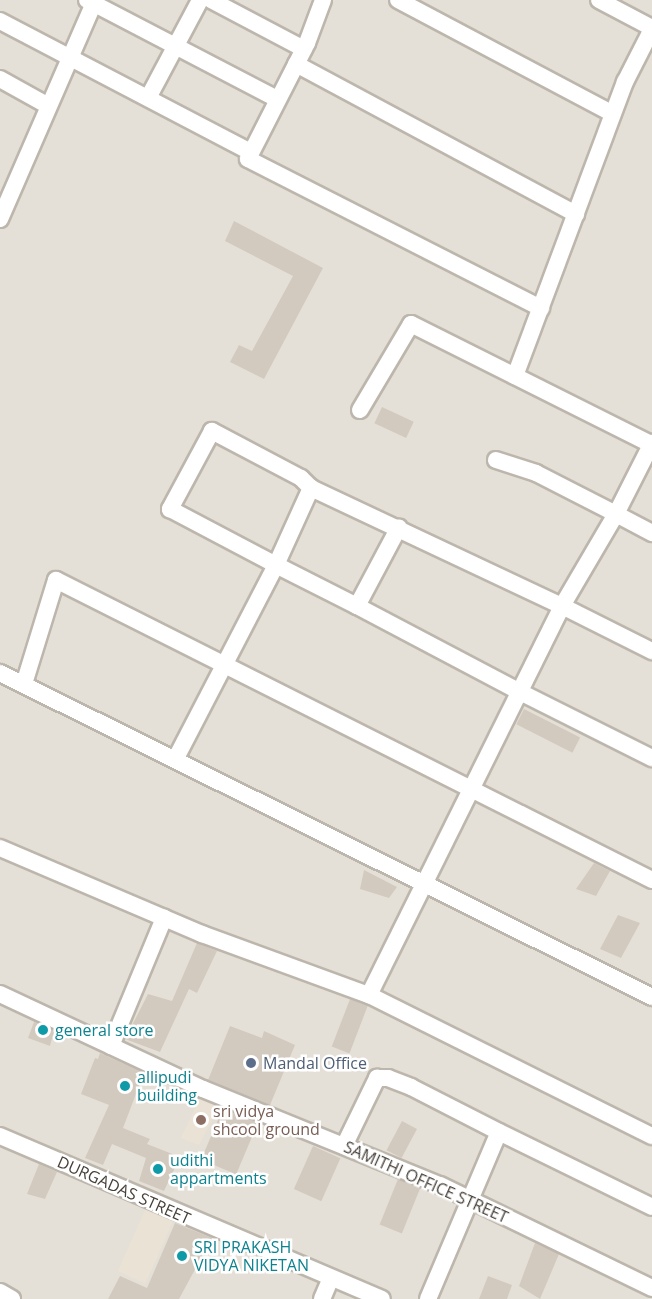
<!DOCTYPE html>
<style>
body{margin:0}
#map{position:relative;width:652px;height:1299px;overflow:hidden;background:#f2efe8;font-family:"Open Sans",sans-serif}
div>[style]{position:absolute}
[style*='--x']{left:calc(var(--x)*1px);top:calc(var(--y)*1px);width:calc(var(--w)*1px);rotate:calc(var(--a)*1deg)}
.residential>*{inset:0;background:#e5e0d7;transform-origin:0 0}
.education>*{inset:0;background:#eae2d4;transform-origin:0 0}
.building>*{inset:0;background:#d2cabf;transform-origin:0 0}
.roads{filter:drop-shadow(2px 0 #bdb6ac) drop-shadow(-2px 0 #bdb6ac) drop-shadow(0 2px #bdb6ac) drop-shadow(0 -2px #bdb6ac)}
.minor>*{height:16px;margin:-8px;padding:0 8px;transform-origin:8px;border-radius:8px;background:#fff}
.dots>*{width:16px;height:16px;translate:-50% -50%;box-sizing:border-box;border:3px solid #fff;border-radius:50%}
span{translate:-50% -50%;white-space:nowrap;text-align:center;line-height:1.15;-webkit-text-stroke:5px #fff;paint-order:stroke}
.culture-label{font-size:16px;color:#0d838f}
.left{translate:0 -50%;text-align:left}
.service-label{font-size:16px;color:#4e5e75}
.education-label{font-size:16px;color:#785e54}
.street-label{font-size:16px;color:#453f38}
</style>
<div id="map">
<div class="residential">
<i style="left:0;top:0;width:652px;height:1299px"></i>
</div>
<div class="education">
<i style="clip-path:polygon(200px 1098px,221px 1103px,199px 1145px,181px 1138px)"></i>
<i style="left:146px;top:1208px;width:30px;height:69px;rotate:24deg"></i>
</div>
<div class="building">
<i style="clip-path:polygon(234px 221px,323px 268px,264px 379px,230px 362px,239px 345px,252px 351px,293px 276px,225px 241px)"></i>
<i style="left:382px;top:407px;width:35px;height:18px;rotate:25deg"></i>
<i style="left:524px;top:709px;width:63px;height:17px;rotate:27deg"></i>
<i style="clip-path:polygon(594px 863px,610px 871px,596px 896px,576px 889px)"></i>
<i style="clip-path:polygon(364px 870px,397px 887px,389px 898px,360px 889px)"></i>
<i style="clip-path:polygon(618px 915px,640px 923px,621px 958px,600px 949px)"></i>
<i style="clip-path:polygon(197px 943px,217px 951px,197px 993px,189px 989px,160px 1052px,125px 1039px,148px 994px,172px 1001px)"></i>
<i style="left:350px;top:999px;width:19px;height:51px;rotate:21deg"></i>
<i style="clip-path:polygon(34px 1022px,54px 1031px,50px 1046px,28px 1038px)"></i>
<i style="clip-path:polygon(230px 1026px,262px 1038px,264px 1031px,295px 1045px,270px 1105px,208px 1080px)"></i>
<i style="clip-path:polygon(100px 1053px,144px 1073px,123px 1128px,150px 1139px,147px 1144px,180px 1157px,164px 1191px,139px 1181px,146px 1158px,112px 1144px,103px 1165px,85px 1158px,109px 1105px,81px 1094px,95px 1058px,98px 1059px)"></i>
<i style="left:223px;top:1108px;width:38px;height:56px;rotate:23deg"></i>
<i style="left:402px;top:1121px;width:17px;height:33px;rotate:28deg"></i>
<i style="left:313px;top:1146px;width:30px;height:47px;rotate:24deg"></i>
<i style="clip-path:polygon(39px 1164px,57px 1172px,45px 1199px,27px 1194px)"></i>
<i style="left:398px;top:1179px;width:24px;height:49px;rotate:22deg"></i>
<i style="clip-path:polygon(175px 1223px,212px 1238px,179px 1299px,108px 1299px,120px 1276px,147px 1288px)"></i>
<i style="clip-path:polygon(535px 1243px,559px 1254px,540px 1299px,519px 1286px)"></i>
<i style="clip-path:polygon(488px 1276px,512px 1285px,507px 1299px,479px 1299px)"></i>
</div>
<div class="roads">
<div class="minor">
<i style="--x:87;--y:0;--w:214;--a:27.5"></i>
<i style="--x:211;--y:0;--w:105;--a:27.8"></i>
<i style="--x:323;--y:0;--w:46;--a:110.4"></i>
<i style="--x:307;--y:43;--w:130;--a:117"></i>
<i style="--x:248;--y:159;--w:329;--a:27"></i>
<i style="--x:398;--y:0;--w:243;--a:27.9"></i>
<i style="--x:599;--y:0;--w:60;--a:27.8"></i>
<i style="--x:0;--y:21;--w:283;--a:27.6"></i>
<i style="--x:296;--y:64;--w:318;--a:28.2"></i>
<i style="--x:0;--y:79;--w:54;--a:29"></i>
<i style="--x:148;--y:98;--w:111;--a:-62"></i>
<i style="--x:0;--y:219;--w:239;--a:-66.5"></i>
<i style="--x:515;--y:376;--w:314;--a:-69.5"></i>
<i style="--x:625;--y:82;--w:59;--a:-63"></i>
<i style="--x:360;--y:410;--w:100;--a:-59.3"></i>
<i style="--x:411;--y:324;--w:268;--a:26.6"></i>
<i style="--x:496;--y:460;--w:42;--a:18"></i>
<i style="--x:536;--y:473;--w:90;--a:27.1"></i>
<i style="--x:616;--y:514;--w:80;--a:-63.1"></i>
<i style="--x:311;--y:488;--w:277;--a:25.2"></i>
<i style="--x:562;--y:606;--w:107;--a:-59.6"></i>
<i style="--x:616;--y:514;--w:41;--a:27.8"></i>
<i style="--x:357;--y:606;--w:89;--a:-62"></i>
<i style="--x:0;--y:673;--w:728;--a:26.42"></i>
<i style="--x:24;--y:684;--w:109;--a:-72.9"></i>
<i style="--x:56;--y:580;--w:667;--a:26.72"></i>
<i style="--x:176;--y:758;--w:217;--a:-62.6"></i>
<i style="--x:276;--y:565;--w:85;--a:-65.6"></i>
<i style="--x:311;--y:488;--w:14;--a:-135"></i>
<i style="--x:301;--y:478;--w:101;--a:-152.2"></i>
<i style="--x:212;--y:431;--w:89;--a:118.3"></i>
<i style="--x:170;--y:509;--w:120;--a:27.8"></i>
<i style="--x:276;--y:565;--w:91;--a:26.8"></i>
<i style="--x:357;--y:606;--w:182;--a:27.8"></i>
<i style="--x:518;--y:691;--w:150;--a:26.6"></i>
<i style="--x:0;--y:848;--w:220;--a:23.1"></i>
<i style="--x:202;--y:934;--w:178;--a:20.1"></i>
<i style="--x:369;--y:995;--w:316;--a:26.5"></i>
<i style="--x:0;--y:994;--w:224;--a:25.1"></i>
<i style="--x:203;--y:1089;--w:256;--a:22.1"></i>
<i style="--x:440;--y:1185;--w:236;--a:25.9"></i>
<i style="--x:369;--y:995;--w:434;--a:-63.6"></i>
<i style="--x:562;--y:606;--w:101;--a:26.6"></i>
<i style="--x:111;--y:1046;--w:139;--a:-67.5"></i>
<i style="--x:0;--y:1136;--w:415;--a:23.1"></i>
<i style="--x:344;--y:1146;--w:76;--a:-64.1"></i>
<i style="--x:377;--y:1078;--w:11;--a:0"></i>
<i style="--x:388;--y:1078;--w:25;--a:21"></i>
<i style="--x:411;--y:1087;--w:99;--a:27.1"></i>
<i style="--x:0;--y:1292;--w:14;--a:30"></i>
<i style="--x:322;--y:1299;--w:23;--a:-67"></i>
<i style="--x:428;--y:1299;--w:181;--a:-67"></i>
<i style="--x:499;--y:1132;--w:170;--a:26.1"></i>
</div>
</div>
<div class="dots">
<i style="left:43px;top:1030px;background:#0f9aa8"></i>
<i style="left:251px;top:1063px;background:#5c6f8a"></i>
<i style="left:125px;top:1086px;background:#0f9aa8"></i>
<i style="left:201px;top:1120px;background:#8d6e63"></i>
<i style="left:158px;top:1169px;background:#0f9aa8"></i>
<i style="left:182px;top:1256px;background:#0f9aa8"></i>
</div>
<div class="culture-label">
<span class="left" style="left:55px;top:1030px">general store</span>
<span class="left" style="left:137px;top:1086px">allipudi<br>building</span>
<span class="left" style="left:170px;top:1169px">udithi<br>appartments</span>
<span class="left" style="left:194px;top:1256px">SRI PRAKASH<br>VIDYA NIKETAN</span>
</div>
<div class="service-label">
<span class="left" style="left:263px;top:1063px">Mandal Office</span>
</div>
<div class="education-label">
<span class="left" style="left:213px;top:1120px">sri vidya<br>shcool ground</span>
</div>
<div class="street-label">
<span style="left:426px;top:1182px;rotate:24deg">SAMITHI OFFICE STREET</span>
<span style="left:124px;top:1190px;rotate:24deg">DURGADAS STREET</span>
</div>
</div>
